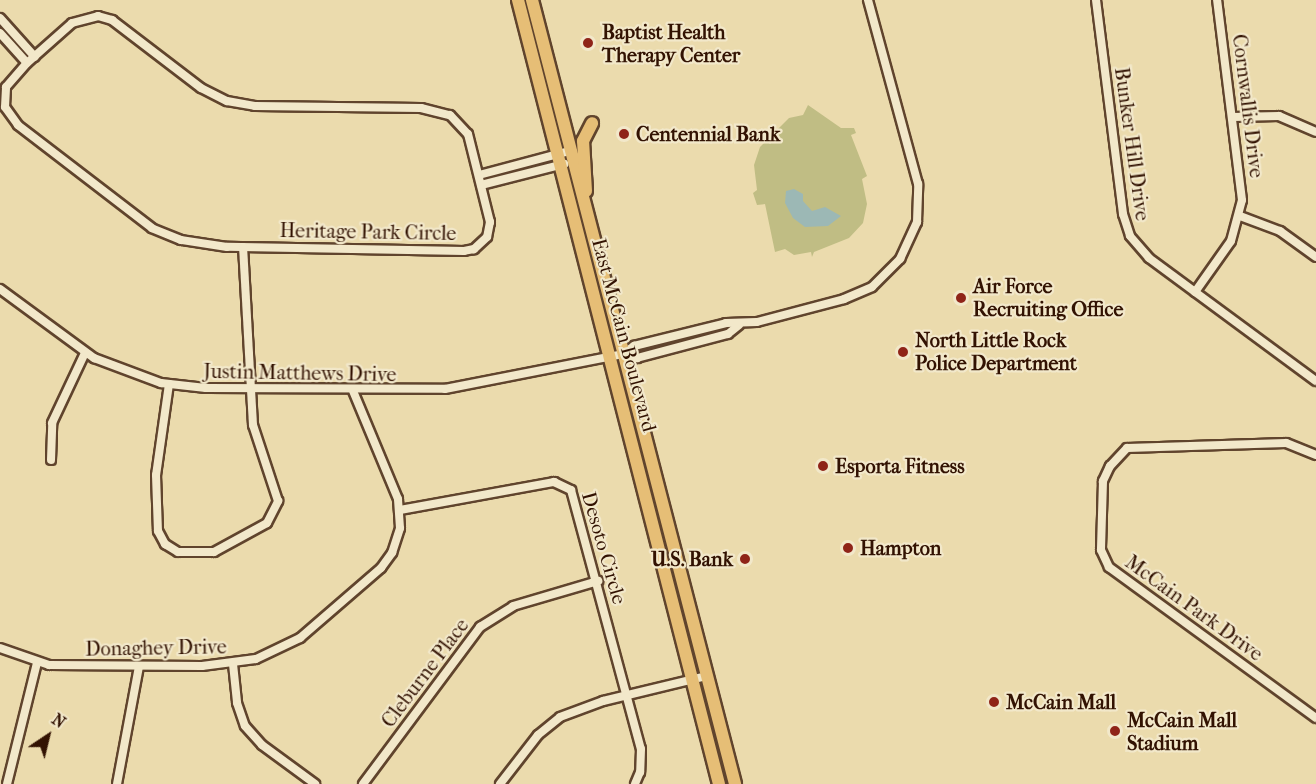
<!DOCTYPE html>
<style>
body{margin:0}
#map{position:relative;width:1316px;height:784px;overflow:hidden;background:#ebdbad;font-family:"IM FELL French Canon",serif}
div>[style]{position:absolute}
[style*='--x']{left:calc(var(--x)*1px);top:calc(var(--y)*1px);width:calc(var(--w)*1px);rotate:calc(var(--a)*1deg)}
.green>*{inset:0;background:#c0bd84}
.water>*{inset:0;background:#9cb8b5}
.roads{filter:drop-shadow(2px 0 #60442d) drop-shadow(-2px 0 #60442d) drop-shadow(0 2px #60442d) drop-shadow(0 -2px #60442d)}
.minor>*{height:8px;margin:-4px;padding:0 4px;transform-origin:4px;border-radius:4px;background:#f2e8ca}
.primary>*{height:12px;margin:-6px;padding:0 6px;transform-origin:6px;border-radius:6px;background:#e6be76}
.dots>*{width:16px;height:16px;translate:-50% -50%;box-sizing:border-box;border:3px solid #f2e8ca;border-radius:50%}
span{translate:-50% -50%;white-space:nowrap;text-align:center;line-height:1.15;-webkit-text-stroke:4.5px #f2e8ca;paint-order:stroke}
.poi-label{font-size:20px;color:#321202;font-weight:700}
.left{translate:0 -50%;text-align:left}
.right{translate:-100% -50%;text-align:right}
.street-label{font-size:20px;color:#321202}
.north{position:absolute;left:18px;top:706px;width:60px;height:60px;-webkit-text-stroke:4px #f2e8ca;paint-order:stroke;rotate:35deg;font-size:16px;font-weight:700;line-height:24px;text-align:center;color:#321202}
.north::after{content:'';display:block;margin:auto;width:21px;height:27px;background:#321202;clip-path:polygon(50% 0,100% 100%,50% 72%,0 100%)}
</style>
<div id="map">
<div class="green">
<i style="clip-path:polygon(808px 105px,841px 128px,854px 128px,856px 133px,851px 135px,867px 176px,862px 179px,867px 204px,863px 223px,849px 238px,814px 252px,812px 257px,811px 252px,794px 255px,785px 249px,775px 252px,765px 204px,757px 205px,753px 193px,757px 190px,754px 165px,760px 147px,789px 118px,803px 115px)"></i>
</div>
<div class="water">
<i style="clip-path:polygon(794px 189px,803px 194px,803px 201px,812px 211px,825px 207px,841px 216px,828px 226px,805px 227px,793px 218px,785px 203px,786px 191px)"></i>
</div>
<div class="roads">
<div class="minor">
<i style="--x:1096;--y:0;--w:216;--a:82.8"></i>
<i style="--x:1123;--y:214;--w:23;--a:72"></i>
<i style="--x:1130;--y:236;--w:29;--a:49"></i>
<i style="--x:1149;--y:258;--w:207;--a:36.4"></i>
<i style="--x:98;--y:16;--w:15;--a:16"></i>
<i style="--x:112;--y:20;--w:112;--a:37.4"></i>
<i style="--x:201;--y:88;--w:29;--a:27"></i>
<i style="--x:227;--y:101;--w:28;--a:10"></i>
<i style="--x:255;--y:106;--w:166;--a:0.7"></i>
<i style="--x:421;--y:108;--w:30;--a:14"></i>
<i style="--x:450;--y:115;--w:26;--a:47"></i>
<i style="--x:468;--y:134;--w:91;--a:76"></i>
<i style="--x:490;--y:222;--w:15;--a:101"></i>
<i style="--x:487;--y:237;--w:18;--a:137"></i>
<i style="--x:474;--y:249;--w:10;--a:169"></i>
<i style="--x:464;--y:251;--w:237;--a:-179"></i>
<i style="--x:227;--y:247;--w:47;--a:-171.3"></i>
<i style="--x:181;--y:240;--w:31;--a:-158"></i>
<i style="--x:152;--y:228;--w:169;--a:-142.5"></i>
<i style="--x:18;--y:125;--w:22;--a:-126"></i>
<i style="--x:5;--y:107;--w:20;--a:-87"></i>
<i style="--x:6;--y:87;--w:32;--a:-49"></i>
<i style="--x:27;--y:63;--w:60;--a:-41.6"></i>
<i style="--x:72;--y:23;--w:27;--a:-15"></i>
<i style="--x:0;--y:18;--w:52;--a:48.1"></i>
<i style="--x:0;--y:33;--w:40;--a:48"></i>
<i style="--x:1233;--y:117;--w:46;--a:-1.2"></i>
<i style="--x:1279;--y:116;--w:40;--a:23.4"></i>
<i style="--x:479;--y:175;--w:94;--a:-14.8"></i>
<i style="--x:481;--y:185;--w:86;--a:-14.2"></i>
<i style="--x:1240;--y:216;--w:43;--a:20.6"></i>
<i style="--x:1280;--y:231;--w:44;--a:35.8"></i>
<i style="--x:0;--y:289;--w:117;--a:36.3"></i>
<i style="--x:94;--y:358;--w:72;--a:20.5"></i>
<i style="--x:161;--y:383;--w:45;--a:6.3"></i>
<i style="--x:206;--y:388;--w:239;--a:0.2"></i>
<i style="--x:445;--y:389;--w:181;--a:-11.1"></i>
<i style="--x:623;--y:354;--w:15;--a:16"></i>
<i style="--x:637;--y:358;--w:94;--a:-14.8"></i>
<i style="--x:728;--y:334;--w:14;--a:-39"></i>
<i style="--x:1195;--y:292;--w:62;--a:-54.8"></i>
<i style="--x:1231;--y:241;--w:42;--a:-75"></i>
<i style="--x:1242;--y:200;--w:202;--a:-97.1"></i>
<i style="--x:623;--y:354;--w:14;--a:-36"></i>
<i style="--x:634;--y:346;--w:95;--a:-14"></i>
<i style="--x:726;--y:323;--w:31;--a:-2"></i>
<i style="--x:757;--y:322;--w:90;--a:-14.8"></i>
<i style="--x:844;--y:299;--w:30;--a:-23"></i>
<i style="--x:872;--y:287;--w:40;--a:-45"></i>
<i style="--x:900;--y:259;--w:41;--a:-65.3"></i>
<i style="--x:917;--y:222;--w:38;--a:-88"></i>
<i style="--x:918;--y:184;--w:191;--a:-105.2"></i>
<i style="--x:169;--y:384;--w:92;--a:98.1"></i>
<i style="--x:156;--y:475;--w:56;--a:88"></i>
<i style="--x:158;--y:531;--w:15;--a:62"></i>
<i style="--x:165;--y:544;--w:15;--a:32"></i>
<i style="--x:178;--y:552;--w:36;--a:0"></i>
<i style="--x:214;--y:552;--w:60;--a:-28.7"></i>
<i style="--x:267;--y:523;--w:25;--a:-63"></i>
<i style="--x:278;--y:501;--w:80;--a:-108.2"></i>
<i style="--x:253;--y:425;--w:178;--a:-93.2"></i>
<i style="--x:1316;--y:455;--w:32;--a:-158"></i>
<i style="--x:1286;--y:443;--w:159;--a:178.2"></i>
<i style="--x:1127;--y:448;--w:25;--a:133"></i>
<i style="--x:1110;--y:466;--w:17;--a:115"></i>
<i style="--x:1103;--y:481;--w:69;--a:91.7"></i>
<i style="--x:1101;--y:550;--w:19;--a:65"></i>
<i style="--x:1109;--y:567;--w:256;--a:36.1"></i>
<i style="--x:51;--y:460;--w:37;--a:-88"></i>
<i style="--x:52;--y:423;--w:77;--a:-64.8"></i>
<i style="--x:400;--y:510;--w:157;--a:-10.3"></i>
<i style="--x:554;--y:482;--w:19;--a:25"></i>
<i style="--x:571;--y:490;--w:268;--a:74.9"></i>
<i style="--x:641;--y:749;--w:23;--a:92"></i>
<i style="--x:640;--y:772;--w:13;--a:113"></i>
<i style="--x:0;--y:648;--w:52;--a:19.1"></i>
<i style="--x:49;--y:665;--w:153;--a:0.4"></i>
<i style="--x:202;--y:666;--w:54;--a:-7.4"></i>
<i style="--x:256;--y:659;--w:49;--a:-25.5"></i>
<i style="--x:300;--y:638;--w:107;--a:-40.8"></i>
<i style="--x:381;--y:568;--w:19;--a:-54"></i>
<i style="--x:392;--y:553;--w:26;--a:-72"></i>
<i style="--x:400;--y:528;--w:29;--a:-94"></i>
<i style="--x:398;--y:499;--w:117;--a:-112.6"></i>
<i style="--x:233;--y:664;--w:39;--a:84"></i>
<i style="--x:237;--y:703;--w:24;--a:71"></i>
<i style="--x:245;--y:726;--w:25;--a:48"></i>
<i style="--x:262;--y:745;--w:66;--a:36.3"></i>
<i style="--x:7;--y:784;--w:125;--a:-76.1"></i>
<i style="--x:117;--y:784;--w:120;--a:-79.4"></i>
<i style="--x:363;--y:784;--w:196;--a:-53.3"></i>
<i style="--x:480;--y:627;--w:39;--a:-32"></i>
<i style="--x:513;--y:606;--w:89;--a:-16.4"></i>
<i style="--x:500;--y:784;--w:62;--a:-52.2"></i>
<i style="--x:538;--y:735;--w:28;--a:-39"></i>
<i style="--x:560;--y:717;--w:46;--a:-20.4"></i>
<i style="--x:603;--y:701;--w:106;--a:-13.6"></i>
</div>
<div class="primary">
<i style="--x:518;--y:0;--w:809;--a:75.62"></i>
<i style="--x:532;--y:0;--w:810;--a:75.48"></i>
<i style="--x:586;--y:191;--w:50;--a:-93.4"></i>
<i style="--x:583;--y:141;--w:20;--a:-63"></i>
</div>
</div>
<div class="dots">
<i style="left:588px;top:43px;background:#8f2418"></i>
<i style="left:624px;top:134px;background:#8f2418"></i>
<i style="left:961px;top:298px;background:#8f2418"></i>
<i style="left:903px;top:352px;background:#8f2418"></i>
<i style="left:823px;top:466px;background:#8f2418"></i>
<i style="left:848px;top:548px;background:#8f2418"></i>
<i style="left:745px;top:559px;background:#8f2418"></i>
<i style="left:994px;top:702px;background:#8f2418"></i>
<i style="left:1115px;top:731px;background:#8f2418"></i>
</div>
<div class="poi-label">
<span class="left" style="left:602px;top:44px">Baptist Health<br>Therapy Center</span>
<span class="left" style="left:636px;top:134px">Centennial Bank</span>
<span class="left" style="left:973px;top:298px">Air Force<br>Recruiting Office</span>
<span class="left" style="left:915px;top:352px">North Little Rock<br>Police Department</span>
<span class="left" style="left:835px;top:466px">Esporta Fitness</span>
<span class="left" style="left:860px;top:548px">Hampton</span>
<span class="right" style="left:733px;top:559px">U.S. Bank</span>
<span class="left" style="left:1006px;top:702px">McCain Mall</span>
<span class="left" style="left:1127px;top:732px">McCain Mall<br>Stadium</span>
</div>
<div class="street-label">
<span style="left:1248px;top:106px;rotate:83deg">Cornwallis Drive</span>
<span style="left:1132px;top:144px;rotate:82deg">Bunker Hill Drive</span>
<span style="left:368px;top:232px;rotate:1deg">Heritage Park Circle</span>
<span style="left:624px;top:335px;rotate:75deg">East McCain Boulevard</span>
<span style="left:300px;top:373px;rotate:1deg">Justin Matthews Drive</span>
<span style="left:604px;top:548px;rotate:74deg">Desoto Circle</span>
<span style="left:1194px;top:608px;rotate:36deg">McCain Park Drive</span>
<span style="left:156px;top:648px;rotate:-1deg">Donaghey Drive</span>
<span style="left:425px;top:673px;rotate:-53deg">Cleburne Place</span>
</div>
<div class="north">N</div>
</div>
